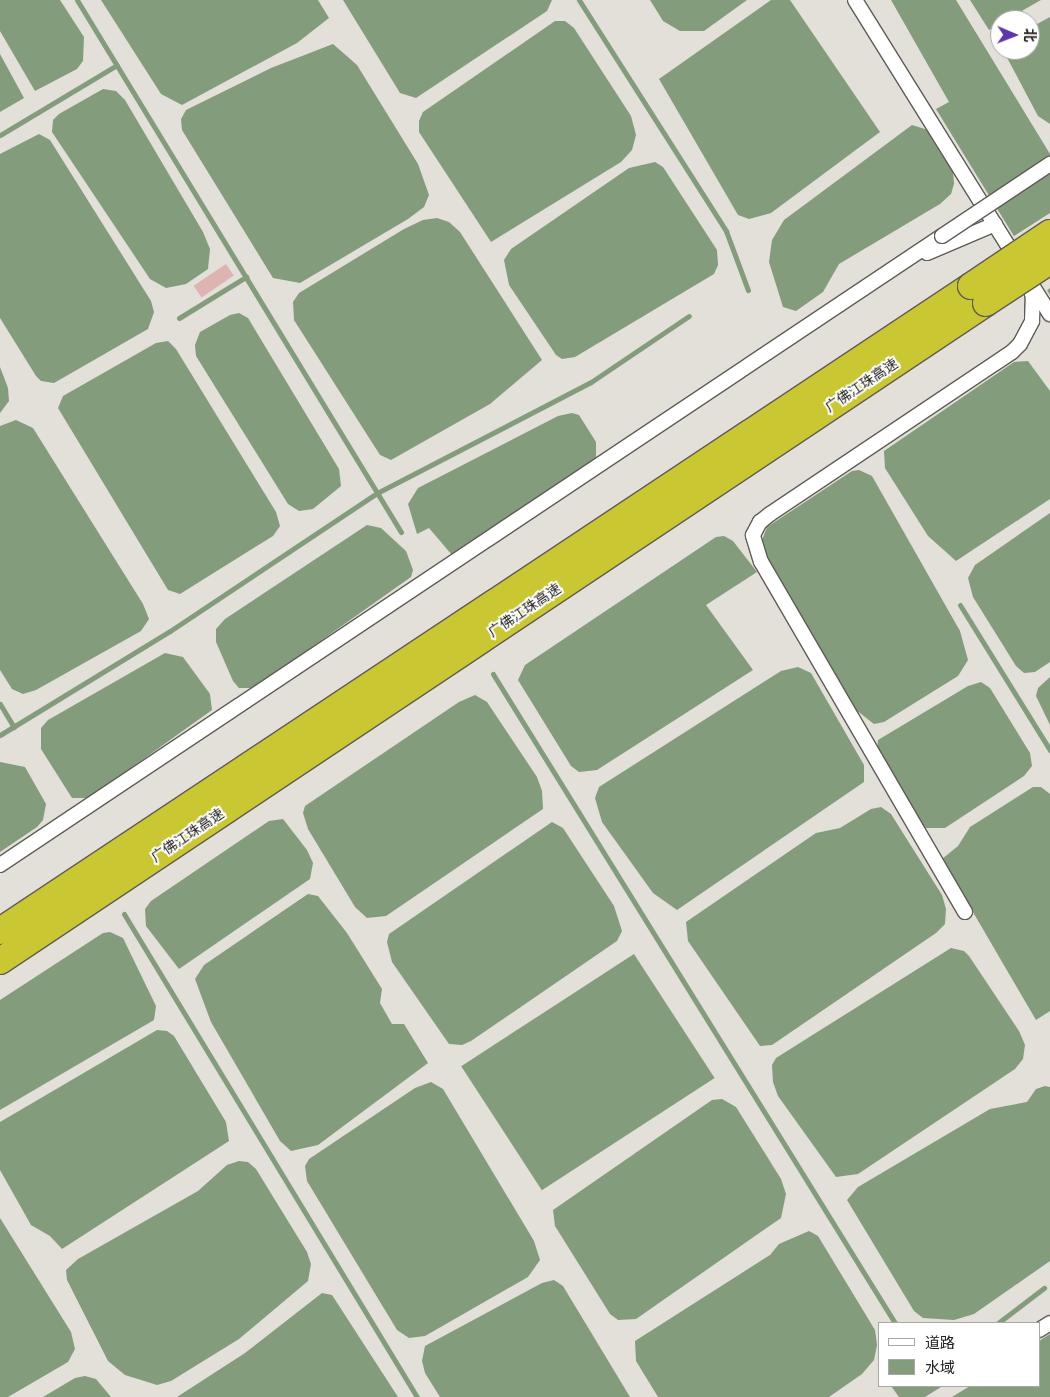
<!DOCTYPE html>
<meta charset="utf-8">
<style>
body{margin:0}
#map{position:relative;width:1050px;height:1397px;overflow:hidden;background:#e3dfd9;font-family:Signika,"Noto Sans SC",sans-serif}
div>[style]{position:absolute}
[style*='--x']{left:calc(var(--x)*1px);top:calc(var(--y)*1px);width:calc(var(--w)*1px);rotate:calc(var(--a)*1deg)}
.green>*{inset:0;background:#deb4b2;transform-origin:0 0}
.water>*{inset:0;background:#839c7b;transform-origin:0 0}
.pier>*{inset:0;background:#e3dfd9}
.stream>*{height:5px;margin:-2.5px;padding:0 2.5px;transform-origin:2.5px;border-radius:2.5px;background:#839c7b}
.roads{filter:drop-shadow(1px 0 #5f5c57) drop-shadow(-1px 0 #5f5c57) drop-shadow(0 1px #5f5c57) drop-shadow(0 -1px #5f5c57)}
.minor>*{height:14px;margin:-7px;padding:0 7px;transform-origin:7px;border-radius:7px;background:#fff}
.motorway>*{height:26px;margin:-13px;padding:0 13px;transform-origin:13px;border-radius:13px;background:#c9c732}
.bridges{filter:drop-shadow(1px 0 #5f5c57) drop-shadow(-1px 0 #5f5c57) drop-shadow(0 1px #5f5c57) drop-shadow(0 -1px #5f5c57)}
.minor-bridge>*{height:14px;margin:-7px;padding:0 7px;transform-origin:7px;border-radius:7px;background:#fff}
.motorway-bridge>*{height:26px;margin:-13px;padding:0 13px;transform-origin:13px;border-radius:13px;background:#c9c732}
span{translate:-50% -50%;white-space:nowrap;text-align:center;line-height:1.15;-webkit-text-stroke:4px #fff;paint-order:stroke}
.street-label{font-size:14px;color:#232220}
.legend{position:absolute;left:878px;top:1322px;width:162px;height:65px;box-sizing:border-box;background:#fff;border:1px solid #a7a7a6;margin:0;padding:6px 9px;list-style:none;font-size:15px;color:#232220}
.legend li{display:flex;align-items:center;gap:10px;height:25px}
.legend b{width:25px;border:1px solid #a7a7a6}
.north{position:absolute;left:990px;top:10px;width:50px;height:50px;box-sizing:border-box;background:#fff;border:1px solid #a7a7a6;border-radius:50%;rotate:91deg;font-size:14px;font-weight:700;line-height:20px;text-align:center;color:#232220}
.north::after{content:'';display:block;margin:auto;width:18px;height:22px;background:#5f35ad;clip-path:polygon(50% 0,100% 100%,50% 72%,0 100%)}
</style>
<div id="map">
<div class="green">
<i style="left:226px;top:264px;width:14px;height:39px;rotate:56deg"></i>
</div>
<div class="water">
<i style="clip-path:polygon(0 0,60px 0,84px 37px,83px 61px,77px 69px,35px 91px,0 31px)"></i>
<i style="clip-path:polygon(101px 0,318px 0,329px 18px,297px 43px,182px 105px,161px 94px)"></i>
<i style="clip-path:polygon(343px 0,552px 0,547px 11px,416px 98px,400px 93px)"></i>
<i style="clip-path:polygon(650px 0,747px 0,704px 31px,680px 31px,663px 21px)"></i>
<i style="clip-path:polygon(771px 0,790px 0,880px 132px,771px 213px,749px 219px,738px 215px,659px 79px)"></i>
<i style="clip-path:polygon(891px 0,956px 0,1050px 154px,1050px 295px,936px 109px,949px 102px)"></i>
<i style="clip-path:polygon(970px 0,1041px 0,1006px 20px,1000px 20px,1000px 24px,989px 30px)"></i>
<i style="clip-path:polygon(1050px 17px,1050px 124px,1038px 116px,1004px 52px,1030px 50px,1030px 28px)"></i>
<i style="clip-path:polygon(555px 21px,565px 21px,574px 28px,631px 116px,636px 135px,632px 150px,621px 162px,491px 242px,419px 132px,419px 121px,423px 112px)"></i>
<i style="clip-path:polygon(333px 44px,357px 65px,418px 164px,429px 195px,424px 207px,408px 219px,300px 283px,273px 278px,182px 130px,181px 119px,186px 110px,271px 68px)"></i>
<i style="clip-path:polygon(0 54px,24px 98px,0 112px)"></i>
<i style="clip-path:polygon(103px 89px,116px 91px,125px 100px,203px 232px,210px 249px,208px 269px,186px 284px,166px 288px,150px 279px,52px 132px,53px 120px,59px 114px)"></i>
<i style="clip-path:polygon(912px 125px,928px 130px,953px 170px,954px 184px,951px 194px,940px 204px,839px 264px,823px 292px,796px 311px,783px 307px,769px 262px,772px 240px,784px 220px)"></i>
<i style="clip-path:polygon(39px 134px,50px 140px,151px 301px,154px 312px,148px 329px,54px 383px,41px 381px,36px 376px,0 318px,0 154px)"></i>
<i style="clip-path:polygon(655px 162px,663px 167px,717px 250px,718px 265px,714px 274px,575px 357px,562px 359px,556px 355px,509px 285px,504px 260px,511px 249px,629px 168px)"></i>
<i style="clip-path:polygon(437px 218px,449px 222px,460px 232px,542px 360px,490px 404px,391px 460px,380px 455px,294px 320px,293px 302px,299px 293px,404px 229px,423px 220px)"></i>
<i style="clip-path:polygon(239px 313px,248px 318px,339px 469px,341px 486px,313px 509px,299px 511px,288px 504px,196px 356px,195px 345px,200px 332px,230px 315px)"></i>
<i style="clip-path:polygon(168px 341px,176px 349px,276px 512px,280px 526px,273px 536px,180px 594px,168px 590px,58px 408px,63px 396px,156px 343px)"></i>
<i style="clip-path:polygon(1028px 361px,1050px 391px,1050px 499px,956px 561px,928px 536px,885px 468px,884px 451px,1014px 362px)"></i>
<i style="clip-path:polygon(0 367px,8px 388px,9px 401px,0 413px)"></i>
<i style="clip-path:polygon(572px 413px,579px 415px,596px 442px,596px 458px,591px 464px,452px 555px,429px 528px,417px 534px,408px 504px,418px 488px,558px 416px)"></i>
<i style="clip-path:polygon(16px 420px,33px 428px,143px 604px,149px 619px,141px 631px,36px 690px,23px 694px,12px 689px,0 670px,0 426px)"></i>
<i style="clip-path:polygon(859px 470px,872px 476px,960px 631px,968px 660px,958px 676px,884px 722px,874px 724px,856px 710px,765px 553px,762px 540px,767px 527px,852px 471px)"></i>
<i style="clip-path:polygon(1050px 513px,1050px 662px,1035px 672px,1024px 673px,1016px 666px,973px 597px,968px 578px,975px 565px)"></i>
<i style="clip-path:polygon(367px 525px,381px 528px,406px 551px,413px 570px,411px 577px,254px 688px,239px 688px,233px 681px,216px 642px,216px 629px,225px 619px)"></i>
<i style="clip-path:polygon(724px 536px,733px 541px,757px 572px,706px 605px,753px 670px,597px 770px,579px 772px,571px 766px,518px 680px,525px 665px,716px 537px)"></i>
<i style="clip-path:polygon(165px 653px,183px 657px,210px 694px,212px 710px,89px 798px,72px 798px,41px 749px,41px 728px,48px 720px)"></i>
<i style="clip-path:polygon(798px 667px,811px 673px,864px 765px,864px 782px,677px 910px,653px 893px,602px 822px,595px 798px,599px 787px,781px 671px)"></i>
<i style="clip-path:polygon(1050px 677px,1050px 725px,1036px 696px,1038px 688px)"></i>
<i style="clip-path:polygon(981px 682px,990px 688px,1030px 753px,1032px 766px,1024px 776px,945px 828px,926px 828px,918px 822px,877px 752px,878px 740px,968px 686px)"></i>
<i style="clip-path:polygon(475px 695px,487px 702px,537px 777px,542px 791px,543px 809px,386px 916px,367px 918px,355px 907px,308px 829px,303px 813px,305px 806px,459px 702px)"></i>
<i style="clip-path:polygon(0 762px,25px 767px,46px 804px,43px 820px,37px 827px,0 852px)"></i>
<i style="clip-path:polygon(1033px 787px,1041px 787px,1050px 794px,1050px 1011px,1036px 1020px,942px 859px,958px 846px,970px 827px)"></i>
<i style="clip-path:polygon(881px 807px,891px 814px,942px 895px,946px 909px,945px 924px,936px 933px,772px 1045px,760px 1046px,688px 941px,686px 922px,816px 833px,840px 828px,871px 809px)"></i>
<i style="clip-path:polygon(283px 819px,307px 850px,313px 863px,310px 879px,179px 969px,146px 926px,145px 909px,151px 901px,269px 821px)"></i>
<i style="clip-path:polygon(552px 822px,563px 828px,614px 906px,622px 931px,617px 941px,471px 1041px,462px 1045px,449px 1044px,392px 962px,387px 942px,389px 934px)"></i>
<i style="clip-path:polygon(308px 894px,318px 896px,347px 933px,382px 989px,380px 1003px,392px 1024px,404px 1024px,428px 1063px,318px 1145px,291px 1151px,280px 1141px,211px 1022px,195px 979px,204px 965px)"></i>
<i style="clip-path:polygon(110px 932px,123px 938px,156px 1006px,154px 1020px,0 1110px,0 1000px,103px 933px)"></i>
<i style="clip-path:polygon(951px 948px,964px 951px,969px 956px,1019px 1031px,1025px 1045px,1023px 1059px,1015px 1069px,858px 1174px,836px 1177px,778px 1096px,773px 1082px,772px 1065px,776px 1058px)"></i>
<i style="left:634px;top:954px;width:148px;height:206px;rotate:57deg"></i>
<i style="clip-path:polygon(157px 1030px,167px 1031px,174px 1036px,226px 1122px,229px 1141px,62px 1249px,50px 1236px,31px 1225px,0 1170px,0 1122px)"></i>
<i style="clip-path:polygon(431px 1082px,443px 1089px,534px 1241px,540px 1260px,528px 1277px,425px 1336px,409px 1338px,397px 1330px,307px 1181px,305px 1166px,309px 1159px,415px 1088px)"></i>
<i style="clip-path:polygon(1045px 1086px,1050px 1087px,1050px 1261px,974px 1314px,954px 1320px,923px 1318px,914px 1311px,847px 1200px,858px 1187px,990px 1109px,1027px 1102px,1036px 1089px)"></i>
<i style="clip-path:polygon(722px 1099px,736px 1107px,781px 1179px,786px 1194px,781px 1218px,636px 1319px,618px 1320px,610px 1314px,555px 1226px,553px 1210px,712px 1100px)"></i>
<i style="clip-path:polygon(239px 1161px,248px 1162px,256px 1169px,307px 1252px,311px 1264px,308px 1281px,239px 1339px,171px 1381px,157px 1385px,125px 1375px,108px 1361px,67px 1280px,66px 1270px,78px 1259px,198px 1191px,227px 1165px)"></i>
<i style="clip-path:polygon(0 1218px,71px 1332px,75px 1349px,68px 1362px,8px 1397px,0 1397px)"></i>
<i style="clip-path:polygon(809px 1231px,818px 1236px,875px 1330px,877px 1345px,874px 1360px,862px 1374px,829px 1397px,658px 1397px,636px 1361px,635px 1341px,770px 1255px,779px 1244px)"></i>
<i style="clip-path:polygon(554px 1280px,563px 1286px,630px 1397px,440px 1397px,425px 1373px,422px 1361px,425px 1346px,542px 1283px)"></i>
<i style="clip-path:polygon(322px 1293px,332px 1295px,398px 1397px,177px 1397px,245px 1353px)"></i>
<i style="clip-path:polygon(1050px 1334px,1050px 1397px,952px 1397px,970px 1386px,1039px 1386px,1039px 1341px)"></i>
<i style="clip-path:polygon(85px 1376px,96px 1379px,111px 1397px,43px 1397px,75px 1378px)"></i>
<i style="clip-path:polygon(891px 1386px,941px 1386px,941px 1387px,925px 1397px,899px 1397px)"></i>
</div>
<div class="pier">
<i style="clip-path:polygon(1050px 213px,1050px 288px,1045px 292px,1011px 238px)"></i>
</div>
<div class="stream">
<i style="--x:77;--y:0;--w:623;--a:58.66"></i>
<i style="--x:579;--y:0;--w:274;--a:57.5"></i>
<i style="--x:726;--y:231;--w:63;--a:69.6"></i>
<i style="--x:0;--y:135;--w:136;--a:-30.9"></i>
<i style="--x:179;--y:318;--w:79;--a:-31.5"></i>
<i style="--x:960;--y:605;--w:171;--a:58.2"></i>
<i style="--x:493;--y:674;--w:763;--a:58.23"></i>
<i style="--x:0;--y:704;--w:27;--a:59"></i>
<i style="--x:0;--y:735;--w:199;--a:-31.5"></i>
<i style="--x:170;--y:631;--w:249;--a:-33.7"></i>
<i style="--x:377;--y:493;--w:241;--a:-27.4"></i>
<i style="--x:591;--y:382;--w:118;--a:-34"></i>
<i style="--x:124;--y:914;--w:565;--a:58.76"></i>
<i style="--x:998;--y:1323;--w:58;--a:-37.3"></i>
</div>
<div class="roads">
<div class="minor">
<i style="--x:855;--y:0;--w:306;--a:58.1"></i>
<i style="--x:927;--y:253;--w:74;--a:-23.1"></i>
<i style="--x:1033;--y:287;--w:32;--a:58"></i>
<i style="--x:0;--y:865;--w:1133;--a:-33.73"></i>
<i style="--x:965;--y:912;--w:405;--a:-120.2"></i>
<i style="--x:761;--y:562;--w:28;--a:-107"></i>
<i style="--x:753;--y:535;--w:15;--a:-62"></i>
<i style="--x:760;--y:522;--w:13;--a:-39"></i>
<i style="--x:770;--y:514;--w:291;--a:-33.8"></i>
<i style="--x:1012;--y:352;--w:11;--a:-45"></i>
<i style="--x:1020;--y:344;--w:26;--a:-62"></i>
<i style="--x:1032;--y:321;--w:23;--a:-88"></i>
<i style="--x:1033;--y:298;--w:23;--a:-105"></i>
<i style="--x:1039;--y:1330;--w:13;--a:-32"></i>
</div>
<div class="motorway">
<i style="--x:0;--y:931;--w:1166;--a:-33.59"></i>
<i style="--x:0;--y:961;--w:1185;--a:-33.72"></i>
</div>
</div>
<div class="bridges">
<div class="minor-bridge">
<i style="--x:942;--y:236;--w:130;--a:-33.7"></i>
</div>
<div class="motorway-bridge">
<i style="--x:971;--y:286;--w:95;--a:-33.9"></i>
<i style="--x:986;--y:303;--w:77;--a:-33.3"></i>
</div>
</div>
<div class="street-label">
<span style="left:862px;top:386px;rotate:-34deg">广佛江珠高速</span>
<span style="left:525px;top:611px;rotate:-34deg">广佛江珠高速</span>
<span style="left:188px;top:836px;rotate:-34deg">广佛江珠高速</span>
</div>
<ul class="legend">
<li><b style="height:6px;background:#fff"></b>道路</li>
<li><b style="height:14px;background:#839c7b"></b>水域</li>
</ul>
<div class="north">北</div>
</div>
